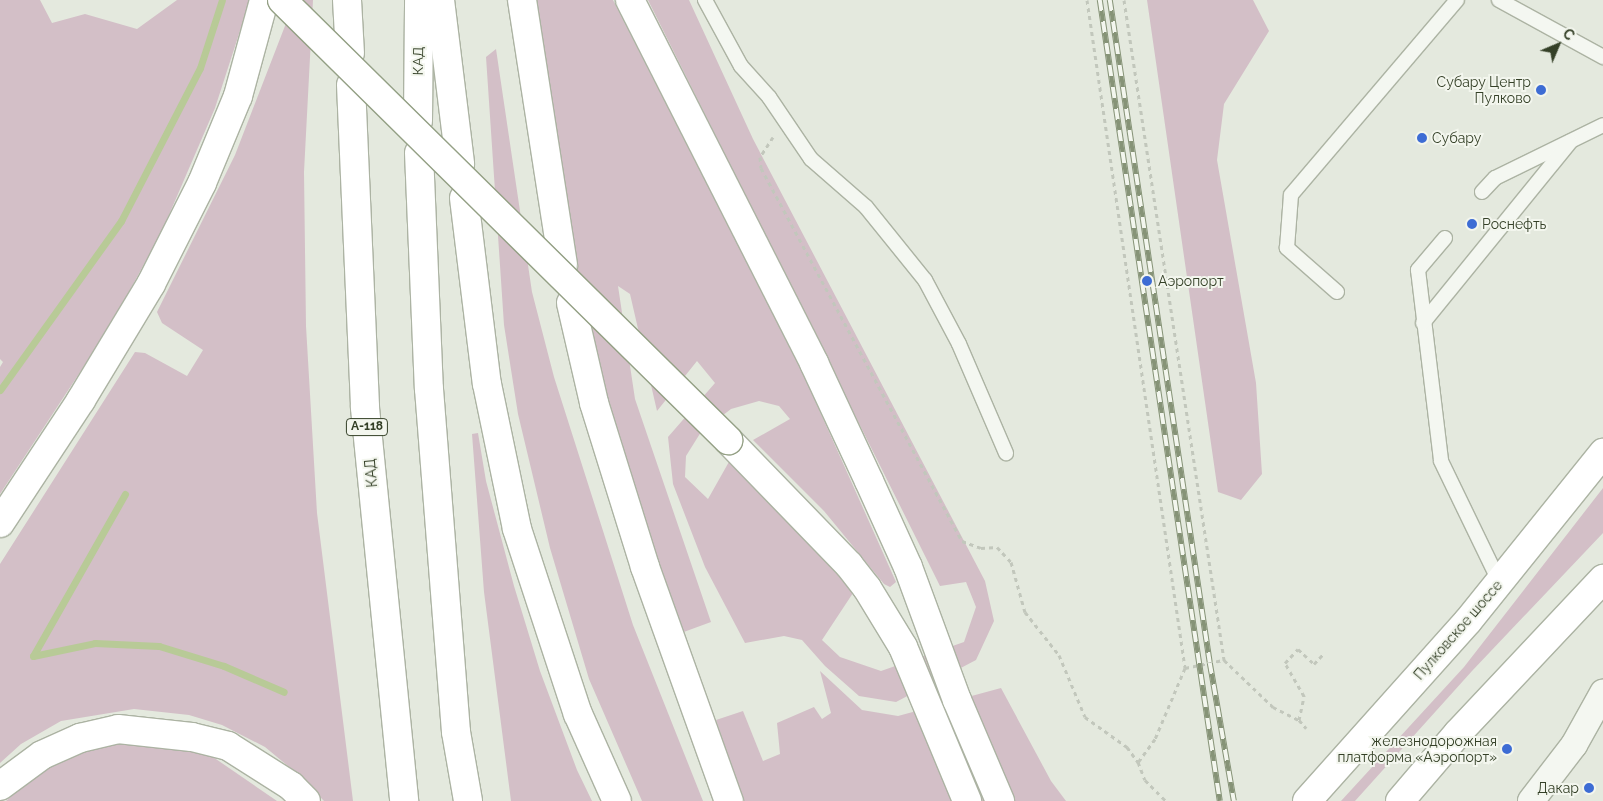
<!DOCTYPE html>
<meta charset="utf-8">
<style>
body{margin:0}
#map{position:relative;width:1603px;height:801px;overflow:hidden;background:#e4e9de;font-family:Raleway,sans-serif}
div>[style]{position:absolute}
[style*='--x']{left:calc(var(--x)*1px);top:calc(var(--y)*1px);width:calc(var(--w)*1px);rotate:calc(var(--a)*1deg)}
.green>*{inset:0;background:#d3bfc7}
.stream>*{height:7px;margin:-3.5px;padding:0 3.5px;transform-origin:3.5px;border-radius:3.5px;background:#b8ca97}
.path>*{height:3px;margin-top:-1.5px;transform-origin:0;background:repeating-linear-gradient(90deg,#c2c7bc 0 4px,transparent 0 8px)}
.roads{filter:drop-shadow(1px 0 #acb3a3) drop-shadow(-1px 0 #acb3a3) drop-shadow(0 1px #acb3a3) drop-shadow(0 -1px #acb3a3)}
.lane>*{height:14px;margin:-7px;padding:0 7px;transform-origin:7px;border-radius:7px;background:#f4f7f1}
.street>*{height:26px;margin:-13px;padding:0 13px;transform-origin:13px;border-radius:13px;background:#f4f7f1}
.primary>*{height:28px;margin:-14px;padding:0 14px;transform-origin:14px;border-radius:14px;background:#fff}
.highway>*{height:28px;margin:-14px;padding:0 14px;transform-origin:14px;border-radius:14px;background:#fff}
.rail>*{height:5.5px;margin-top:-2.75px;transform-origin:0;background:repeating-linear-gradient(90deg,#f3f6ee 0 11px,#869377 0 22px);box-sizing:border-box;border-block:1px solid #869377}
.bridges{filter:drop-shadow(1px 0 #94a085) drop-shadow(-1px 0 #94a085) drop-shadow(0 1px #94a085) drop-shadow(0 -1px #94a085)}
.highway-bridge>*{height:28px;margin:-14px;padding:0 14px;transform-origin:14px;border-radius:14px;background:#fff}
.dots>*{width:14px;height:14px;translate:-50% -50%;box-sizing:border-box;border:2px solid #f3f6ee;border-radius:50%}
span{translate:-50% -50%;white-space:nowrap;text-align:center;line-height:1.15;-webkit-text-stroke:4px #f3f6ee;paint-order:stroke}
.shield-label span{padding:1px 4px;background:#f3f6ee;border:1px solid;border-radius:4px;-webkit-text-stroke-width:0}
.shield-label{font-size:12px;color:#344027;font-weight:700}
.street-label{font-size:14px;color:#344027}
.poi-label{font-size:14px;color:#344027}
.right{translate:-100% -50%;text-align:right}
.left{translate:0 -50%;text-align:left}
.north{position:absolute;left:1533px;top:20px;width:50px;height:50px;-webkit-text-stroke:4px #f3f6ee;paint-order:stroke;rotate:45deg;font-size:14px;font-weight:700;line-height:20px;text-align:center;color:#344027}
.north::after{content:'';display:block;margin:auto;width:18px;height:22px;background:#344027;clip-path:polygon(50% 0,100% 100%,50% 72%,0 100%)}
</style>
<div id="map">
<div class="green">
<i style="clip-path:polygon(0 0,40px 0,52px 23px,85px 14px,137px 29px,177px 0,250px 0,215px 108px,162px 231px,111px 325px,0 494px,0 367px,3px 362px,0 359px)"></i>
<i style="clip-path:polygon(295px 0,313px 0,304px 172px,306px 326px,317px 513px,353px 801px,324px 801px,300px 776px,265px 747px,222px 725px,189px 715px,134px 709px,61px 721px,21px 744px,0 763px,0 564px,135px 352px,145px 353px,187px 376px,203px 350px,162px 323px,157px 312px,235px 155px)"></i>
<i style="clip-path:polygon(535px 0,613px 0,801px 369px,896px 582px,890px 587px,884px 584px,824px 511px,753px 440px,790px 419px,779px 406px,759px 401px,731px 409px,701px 432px,686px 456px,685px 477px,708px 499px,730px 460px,817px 545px,853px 593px,822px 640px,840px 657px,881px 671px,964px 642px,976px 607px,966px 582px,940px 586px,648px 0,689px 0,753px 139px,985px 581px,994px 621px,976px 660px,896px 702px,859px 696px,825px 666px,802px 640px,784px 636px,745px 643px,705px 567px,673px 484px,668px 437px,715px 383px,697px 361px,657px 411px,630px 294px,618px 286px,635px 399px,711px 622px,681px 633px,592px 363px,563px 221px)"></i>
<i style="clip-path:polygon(1147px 0,1253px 0,1269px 31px,1224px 104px,1217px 160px,1256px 383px,1262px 474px,1241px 500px,1218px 492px)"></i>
<i style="clip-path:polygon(496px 49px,532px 292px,554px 377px,633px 625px,703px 801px,642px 801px,589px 679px,550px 548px,518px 414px,504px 325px,486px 57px)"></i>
<i style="clip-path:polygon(478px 433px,486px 481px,514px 586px,540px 671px,577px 770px,592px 801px,511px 801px,484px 592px,472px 434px)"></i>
<i style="clip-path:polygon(1603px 488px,1603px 533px,1472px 671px,1355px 801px,1341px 801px,1464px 667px)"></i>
<i style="clip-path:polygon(820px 671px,862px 710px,898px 716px,1001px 688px,1051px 781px,1066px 801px,743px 801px,716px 720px,743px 711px,763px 761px,780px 754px,777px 723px,814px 707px,822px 719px,831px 713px)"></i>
<i style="clip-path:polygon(112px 742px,181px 746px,213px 757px,277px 801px,6px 801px,39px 772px,87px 747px)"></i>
</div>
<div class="stream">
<i style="--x:0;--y:390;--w:208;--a:-54.4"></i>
<i style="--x:121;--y:221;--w:172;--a:-62.7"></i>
<i style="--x:200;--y:68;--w:71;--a:-72.1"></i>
<i style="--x:125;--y:494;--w:186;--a:119.6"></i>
<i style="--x:33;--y:656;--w:63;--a:-11.8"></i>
<i style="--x:95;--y:643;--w:64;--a:2.7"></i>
<i style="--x:159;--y:646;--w:68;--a:17.1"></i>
<i style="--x:224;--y:666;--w:65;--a:23.4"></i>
</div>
<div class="path">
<i style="--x:1087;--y:0;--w:675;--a:81.65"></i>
<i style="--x:1185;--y:668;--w:77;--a:112.9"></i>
<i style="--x:1155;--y:739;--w:29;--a:126"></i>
<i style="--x:1138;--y:762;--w:19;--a:69"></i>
<i style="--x:1145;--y:780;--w:30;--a:45"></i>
<i style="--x:1124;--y:0;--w:668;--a:81.38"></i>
<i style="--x:1224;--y:660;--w:68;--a:43.8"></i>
<i style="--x:1273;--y:707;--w:29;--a:27"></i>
<i style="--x:1299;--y:720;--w:11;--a:49"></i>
<i style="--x:773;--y:137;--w:24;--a:123"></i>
<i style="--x:760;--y:157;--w:11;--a:85"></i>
<i style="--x:761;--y:168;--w:424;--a:61.7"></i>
<i style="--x:962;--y:541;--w:20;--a:20"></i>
<i style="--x:981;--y:548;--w:16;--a:-4"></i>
<i style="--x:997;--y:547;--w:21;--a:47"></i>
<i style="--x:1011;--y:562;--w:52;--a:74.4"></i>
<i style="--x:1025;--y:612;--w:55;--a:51.7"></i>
<i style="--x:1059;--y:655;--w:67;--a:67.2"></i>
<i style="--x:1085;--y:717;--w:52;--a:35.5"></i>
<i style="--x:1127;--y:747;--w:19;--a:54"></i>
<i style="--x:1185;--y:668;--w:40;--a:-12"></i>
<i style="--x:1299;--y:720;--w:25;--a:-78"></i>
<i style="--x:1304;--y:696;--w:38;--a:-120"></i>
<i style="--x:1285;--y:663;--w:19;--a:-47"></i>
<i style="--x:1298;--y:649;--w:22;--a:43"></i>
<i style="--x:1314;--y:664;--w:16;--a:-47"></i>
</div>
<div class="roads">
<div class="lane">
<i style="--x:705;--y:0;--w:75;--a:61.4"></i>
<i style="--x:741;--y:66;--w:42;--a:47.9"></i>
<i style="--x:769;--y:97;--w:75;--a:55.9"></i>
<i style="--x:811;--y:159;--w:73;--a:41.1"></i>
<i style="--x:866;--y:207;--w:94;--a:51.1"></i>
<i style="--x:925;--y:280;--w:72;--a:62"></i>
<i style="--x:959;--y:344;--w:119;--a:66.7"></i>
<i style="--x:1499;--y:0;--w:119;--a:28.7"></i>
<i style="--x:1482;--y:192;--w:19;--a:-47"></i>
<i style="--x:1495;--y:178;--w:120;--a:-26.1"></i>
<i style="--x:1445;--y:238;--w:42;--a:130.2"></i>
<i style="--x:1418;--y:270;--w:192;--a:83.1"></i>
<i style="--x:1441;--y:461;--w:136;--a:64.2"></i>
<i style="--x:1337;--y:292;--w:67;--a:-138.7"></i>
<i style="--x:1287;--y:248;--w:53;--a:-85.7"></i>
<i style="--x:1291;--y:195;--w:256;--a:-49.6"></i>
<i style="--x:1423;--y:323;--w:233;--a:-50.9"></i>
</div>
<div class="street">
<i style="--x:1531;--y:801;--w:71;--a:-52.5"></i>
<i style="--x:1574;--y:745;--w:60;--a:-60.9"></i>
</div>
<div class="primary">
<i style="--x:522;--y:0;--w:268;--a:81.2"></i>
<i style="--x:571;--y:303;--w:103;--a:77"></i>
<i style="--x:594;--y:403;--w:172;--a:72.7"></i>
<i style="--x:645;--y:567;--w:249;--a:70.3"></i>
<i style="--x:0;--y:786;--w:52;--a:-36.4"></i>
<i style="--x:42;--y:755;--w:42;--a:-24.1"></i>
<i style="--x:80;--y:738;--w:39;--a:-13"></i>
<i style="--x:118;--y:729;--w:74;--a:6.2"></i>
<i style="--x:192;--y:737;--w:37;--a:14"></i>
<i style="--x:228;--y:746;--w:75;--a:32.4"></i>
<i style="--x:291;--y:786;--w:21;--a:45"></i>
<i style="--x:1307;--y:801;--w:241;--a:-48.2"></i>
<i style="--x:1468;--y:621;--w:216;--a:-51.2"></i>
<i style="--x:1400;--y:801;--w:89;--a:-49.5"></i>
<i style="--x:1458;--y:733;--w:212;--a:-46.7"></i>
</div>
<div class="highway">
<i style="--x:347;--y:0;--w:53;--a:86.8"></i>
<i style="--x:440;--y:0;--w:165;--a:83"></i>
<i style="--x:630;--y:0;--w:407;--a:63.1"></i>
<i style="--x:814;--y:363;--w:130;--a:65"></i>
<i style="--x:869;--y:481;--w:94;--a:65.6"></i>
<i style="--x:908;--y:567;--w:142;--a:69.8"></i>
<i style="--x:957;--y:700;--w:110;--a:66.9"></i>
<i style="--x:351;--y:85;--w:323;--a:87.5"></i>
<i style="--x:365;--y:408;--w:395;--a:84.3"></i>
<i style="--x:418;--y:121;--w:121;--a:-89.5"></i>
<i style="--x:419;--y:153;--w:236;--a:87.6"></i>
<i style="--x:429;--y:389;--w:344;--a:85.5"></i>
<i style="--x:456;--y:732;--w:70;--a:80.1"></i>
<i style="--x:464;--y:198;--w:187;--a:83"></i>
<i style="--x:487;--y:384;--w:148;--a:78.3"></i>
<i style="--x:517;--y:529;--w:195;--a:71.8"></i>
<i style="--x:578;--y:714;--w:95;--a:65.9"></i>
<i style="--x:728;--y:440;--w:174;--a:45.9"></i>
<i style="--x:849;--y:565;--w:29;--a:52"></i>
<i style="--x:867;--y:588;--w:69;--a:58.6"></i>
<i style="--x:903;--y:647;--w:167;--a:67.4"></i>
<i style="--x:0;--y:523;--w:147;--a:-56.6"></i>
<i style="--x:81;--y:400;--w:135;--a:-58.9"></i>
<i style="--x:151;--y:284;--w:113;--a:-63.2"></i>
<i style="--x:202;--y:183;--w:94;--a:-67.5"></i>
<i style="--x:238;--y:96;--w:99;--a:-74.8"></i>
</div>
</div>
<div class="rail">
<i style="--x:1100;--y:0;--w:810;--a:81.48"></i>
<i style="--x:1110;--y:0;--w:670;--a:81.42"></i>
<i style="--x:1210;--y:663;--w:140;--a:80.1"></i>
</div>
<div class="bridges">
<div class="highway-bridge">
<i style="--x:282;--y:0;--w:627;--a:44.61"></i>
</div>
</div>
<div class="dots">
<i style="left:1541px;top:90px;background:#3d6cd4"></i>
<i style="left:1422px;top:138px;background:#3d6cd4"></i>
<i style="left:1472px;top:224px;background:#3d6cd4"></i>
<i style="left:1147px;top:281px;background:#3d6cd4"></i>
<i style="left:1507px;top:749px;background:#3d6cd4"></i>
<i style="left:1589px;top:788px;background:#3d6cd4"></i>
</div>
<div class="shield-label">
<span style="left:367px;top:427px">А-118</span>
</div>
<div class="street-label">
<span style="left:418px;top:61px;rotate:-89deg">КАД</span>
<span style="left:371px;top:473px;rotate:-95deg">КАД</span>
<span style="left:1458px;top:630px;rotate:-49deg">Пулковское шоссе</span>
</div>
<div class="poi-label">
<span class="right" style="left:1531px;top:90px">Субару Центр<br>Пулково</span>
<span class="left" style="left:1432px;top:138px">Субару</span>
<span class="left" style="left:1482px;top:224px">Роснефть</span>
<span class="left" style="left:1158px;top:281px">Аэропорт</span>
<span class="right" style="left:1497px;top:749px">железнодорожная<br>платформа «Аэропорт»</span>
<span class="right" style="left:1579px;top:788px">Дакар</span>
</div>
<div class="north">С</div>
</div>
